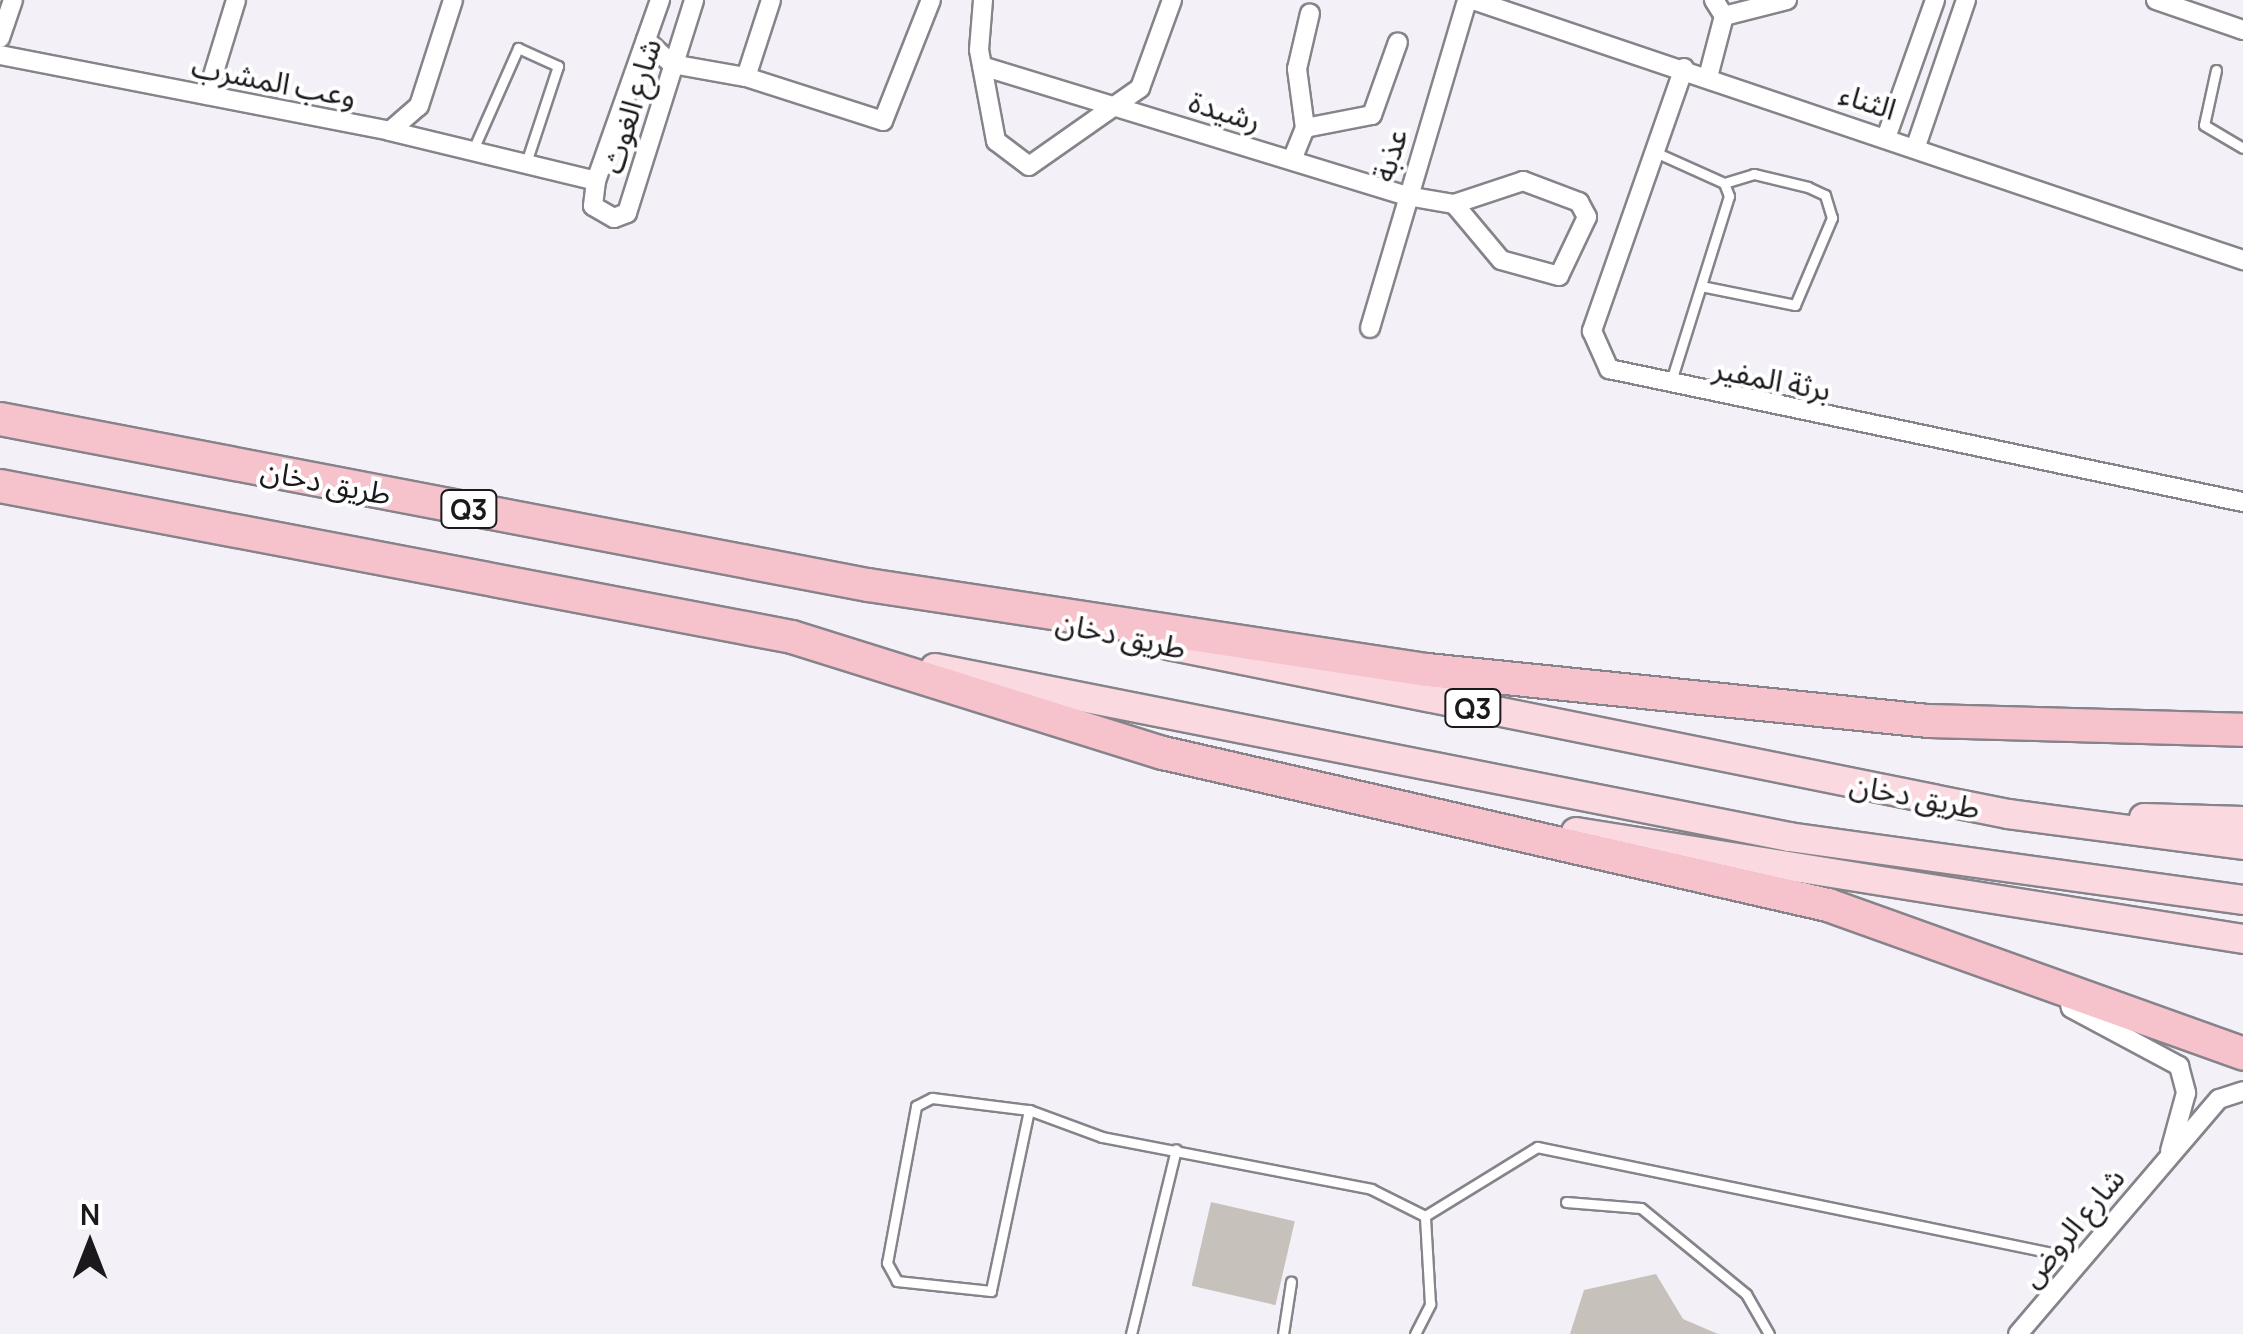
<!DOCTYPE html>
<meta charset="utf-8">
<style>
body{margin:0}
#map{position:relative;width:2243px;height:1334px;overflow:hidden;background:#f4f0f8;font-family:Manrope,"Noto Sans Arabic",sans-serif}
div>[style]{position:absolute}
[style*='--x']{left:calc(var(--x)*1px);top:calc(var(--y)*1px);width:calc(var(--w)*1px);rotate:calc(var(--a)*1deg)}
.building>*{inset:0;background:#c7c1bc;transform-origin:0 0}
.roads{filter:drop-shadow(2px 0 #87838a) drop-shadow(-2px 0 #87838a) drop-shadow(0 2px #87838a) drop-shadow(0 -2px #87838a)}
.service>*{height:9px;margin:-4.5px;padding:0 4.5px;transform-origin:4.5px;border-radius:4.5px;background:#fff}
.minor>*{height:18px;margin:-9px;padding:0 9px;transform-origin:9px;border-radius:9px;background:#fff}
.primary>*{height:28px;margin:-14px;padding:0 14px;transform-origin:14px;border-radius:14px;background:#fadae0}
.motorway>*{height:32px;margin:-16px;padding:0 16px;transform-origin:16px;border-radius:16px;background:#f6c2cb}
span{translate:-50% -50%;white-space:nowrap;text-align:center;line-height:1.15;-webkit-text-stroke:8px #fff;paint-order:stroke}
.shield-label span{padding:2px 8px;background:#fff;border:2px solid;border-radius:8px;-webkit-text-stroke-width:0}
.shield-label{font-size:28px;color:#1b191c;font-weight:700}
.street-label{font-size:30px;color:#1b191c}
.north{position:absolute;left:40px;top:1194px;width:100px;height:100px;-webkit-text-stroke:8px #fff;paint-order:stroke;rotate:0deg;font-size:28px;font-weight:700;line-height:40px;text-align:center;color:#1b191c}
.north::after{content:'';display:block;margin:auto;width:35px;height:45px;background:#1b191c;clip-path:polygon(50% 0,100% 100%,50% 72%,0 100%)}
</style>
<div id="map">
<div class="building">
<i style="left:1211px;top:1202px;width:86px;height:86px;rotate:13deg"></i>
<i style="clip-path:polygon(1656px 1274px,1683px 1319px,1718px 1334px,1570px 1334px,1584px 1290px)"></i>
</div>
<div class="roads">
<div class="service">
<i style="--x:2216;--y:70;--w:56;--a:102.3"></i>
<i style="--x:2204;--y:125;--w:45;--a:30.5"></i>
<i style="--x:472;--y:152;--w:114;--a:-66.1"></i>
<i style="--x:518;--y:48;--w:44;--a:24.2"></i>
<i style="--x:558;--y:66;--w:102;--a:108.3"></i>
<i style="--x:1655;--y:152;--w:76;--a:24.2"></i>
<i style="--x:1724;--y:183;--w:14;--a:69"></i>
<i style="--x:1729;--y:196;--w:194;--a:107.4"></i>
<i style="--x:1701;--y:286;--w:96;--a:11.4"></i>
<i style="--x:1795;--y:305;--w:95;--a:-67"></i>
<i style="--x:1832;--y:218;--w:24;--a:-107"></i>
<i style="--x:1825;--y:195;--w:19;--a:-155"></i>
<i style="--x:1808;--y:187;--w:56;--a:-166.5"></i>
<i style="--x:1754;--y:174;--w:31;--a:163"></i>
<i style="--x:1029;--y:1110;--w:185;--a:101.9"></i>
<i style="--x:991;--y:1291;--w:95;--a:-173.9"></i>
<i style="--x:897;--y:1281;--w:21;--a:-119"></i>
<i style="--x:887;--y:1263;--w:160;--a:-79.5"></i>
<i style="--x:916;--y:1106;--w:18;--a:-27"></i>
<i style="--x:932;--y:1098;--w:98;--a:7.1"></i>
<i style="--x:1029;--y:1110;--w:78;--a:20.3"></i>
<i style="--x:1102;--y:1137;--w:274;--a:10.9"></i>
<i style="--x:1371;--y:1189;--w:60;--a:26.6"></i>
<i style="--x:1425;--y:1216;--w:132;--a:-31.6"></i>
<i style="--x:1537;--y:1147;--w:555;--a:11.63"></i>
<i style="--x:1566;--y:1202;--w:75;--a:4.6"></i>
<i style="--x:1641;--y:1208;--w:136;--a:39.3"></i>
<i style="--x:1746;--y:1294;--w:46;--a:60.1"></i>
<i style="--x:1131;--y:1334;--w:190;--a:-76.3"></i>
<i style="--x:1283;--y:1334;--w:53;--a:-81.3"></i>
<i style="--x:1415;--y:1334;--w:34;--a:-63"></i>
<i style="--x:1430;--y:1304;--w:88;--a:-93.3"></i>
</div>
<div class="minor">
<i style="--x:660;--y:0;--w:192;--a:109.5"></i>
<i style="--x:596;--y:181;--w:25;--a:97"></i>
<i style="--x:593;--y:206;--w:24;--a:30"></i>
<i style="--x:614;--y:218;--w:14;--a:-21"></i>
<i style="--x:627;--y:213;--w:223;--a:-72.5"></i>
<i style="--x:983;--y:0;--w:50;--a:94.6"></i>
<i style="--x:979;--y:50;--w:93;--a:79.4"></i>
<i style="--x:996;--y:141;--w:41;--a:37.1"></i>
<i style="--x:1029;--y:166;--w:136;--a:-35.1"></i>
<i style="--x:1140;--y:88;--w:94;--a:-70"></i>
<i style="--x:1473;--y:0;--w:813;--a:18.66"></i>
<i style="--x:2156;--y:0;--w:92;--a:19"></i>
<i style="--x:1724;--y:16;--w:65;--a:-14.3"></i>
<i style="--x:0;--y:38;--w:40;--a:-71.1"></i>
<i style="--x:646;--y:40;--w:35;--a:43"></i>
<i style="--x:672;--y:64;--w:75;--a:10"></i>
<i style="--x:746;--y:77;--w:144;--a:17.8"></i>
<i style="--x:883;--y:121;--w:130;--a:-68.4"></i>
<i style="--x:0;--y:55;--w:397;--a:11"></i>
<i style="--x:390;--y:131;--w:38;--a:-41"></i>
<i style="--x:419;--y:106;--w:111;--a:-72.2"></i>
<i style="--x:982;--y:66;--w:444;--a:17"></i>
<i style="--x:1407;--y:196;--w:48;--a:9.7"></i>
<i style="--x:1454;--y:204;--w:73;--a:-18.4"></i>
<i style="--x:1523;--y:181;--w:60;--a:20.6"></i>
<i style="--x:1579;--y:202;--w:17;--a:62"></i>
<i style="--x:1587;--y:217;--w:65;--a:115.4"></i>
<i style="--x:1559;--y:276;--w:60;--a:-164.6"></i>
<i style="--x:1501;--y:260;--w:73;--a:-130"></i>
<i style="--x:1684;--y:68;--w:279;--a:109.3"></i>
<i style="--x:1592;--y:331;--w:42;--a:65.9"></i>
<i style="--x:1609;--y:369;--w:648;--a:11.85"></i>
<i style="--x:746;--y:77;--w:81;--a:-72"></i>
<i style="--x:1708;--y:77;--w:63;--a:-75.3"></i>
<i style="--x:1724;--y:16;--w:19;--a:-122"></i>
<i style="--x:207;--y:95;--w:99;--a:-73"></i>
<i style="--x:1305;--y:128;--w:68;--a:-11"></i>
<i style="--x:1372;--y:115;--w:77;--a:-70.4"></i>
<i style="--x:390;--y:131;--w:212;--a:13.6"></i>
<i style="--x:1887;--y:135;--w:143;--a:-70.4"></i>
<i style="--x:1916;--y:146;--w:154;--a:-71.1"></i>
<i style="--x:1292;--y:160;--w:35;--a:-68"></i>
<i style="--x:1305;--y:128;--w:60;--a:-97.7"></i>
<i style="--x:1297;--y:69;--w:57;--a:-76.9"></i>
<i style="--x:1370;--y:328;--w:342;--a:-73.5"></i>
<i style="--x:2068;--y:996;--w:12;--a:76"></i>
<i style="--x:2071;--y:1008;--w:123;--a:28.2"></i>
<i style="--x:2179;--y:1066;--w:28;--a:75"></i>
<i style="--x:2186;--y:1093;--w:60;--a:105.4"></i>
<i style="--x:2018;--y:1334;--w:309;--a:-49.5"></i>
<i style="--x:2219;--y:1099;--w:25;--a:-18"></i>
</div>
<div class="primary">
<i style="--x:1168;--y:645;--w:857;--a:11.38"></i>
<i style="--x:2008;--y:814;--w:237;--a:7.5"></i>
<i style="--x:935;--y:668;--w:871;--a:11.19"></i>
<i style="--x:1789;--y:837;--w:458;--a:7.9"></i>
<i style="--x:2144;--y:818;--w:99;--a:1.7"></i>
<i style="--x:1576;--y:832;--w:676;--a:9.11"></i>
</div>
<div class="motorway">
<i style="--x:0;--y:419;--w:884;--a:10.83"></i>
<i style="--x:868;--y:585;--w:565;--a:8.65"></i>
<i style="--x:1427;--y:670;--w:504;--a:5.81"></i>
<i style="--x:1928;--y:721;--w:315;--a:1.6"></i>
<i style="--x:0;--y:486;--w:806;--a:10.79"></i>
<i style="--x:792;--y:637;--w:389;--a:17.4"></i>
<i style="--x:1163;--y:753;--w:682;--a:12.88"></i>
<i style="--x:1828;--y:905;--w:441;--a:19.7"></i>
</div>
</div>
<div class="shield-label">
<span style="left:469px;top:509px">Q3</span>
<span style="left:1473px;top:708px">Q3</span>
</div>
<div class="street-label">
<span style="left:274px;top:81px;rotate:11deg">وعب المشرب</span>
<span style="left:1868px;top:101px;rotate:18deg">الثناء</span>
<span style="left:631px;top:106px;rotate:-73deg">شارع الغوث</span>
<span style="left:1225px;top:111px;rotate:17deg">رشيدة</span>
<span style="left:1390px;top:155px;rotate:-73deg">عذبة</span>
<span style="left:1772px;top:379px;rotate:11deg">برثة المفير</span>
<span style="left:326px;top:482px;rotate:11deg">طريق دخان</span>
<span style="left:1121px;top:635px;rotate:12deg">طريق دخان</span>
<span style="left:1915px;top:796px;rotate:11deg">طريق دخان</span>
<span style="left:2072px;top:1227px;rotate:-50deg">شارع الروض</span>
</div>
<div class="north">N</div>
</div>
